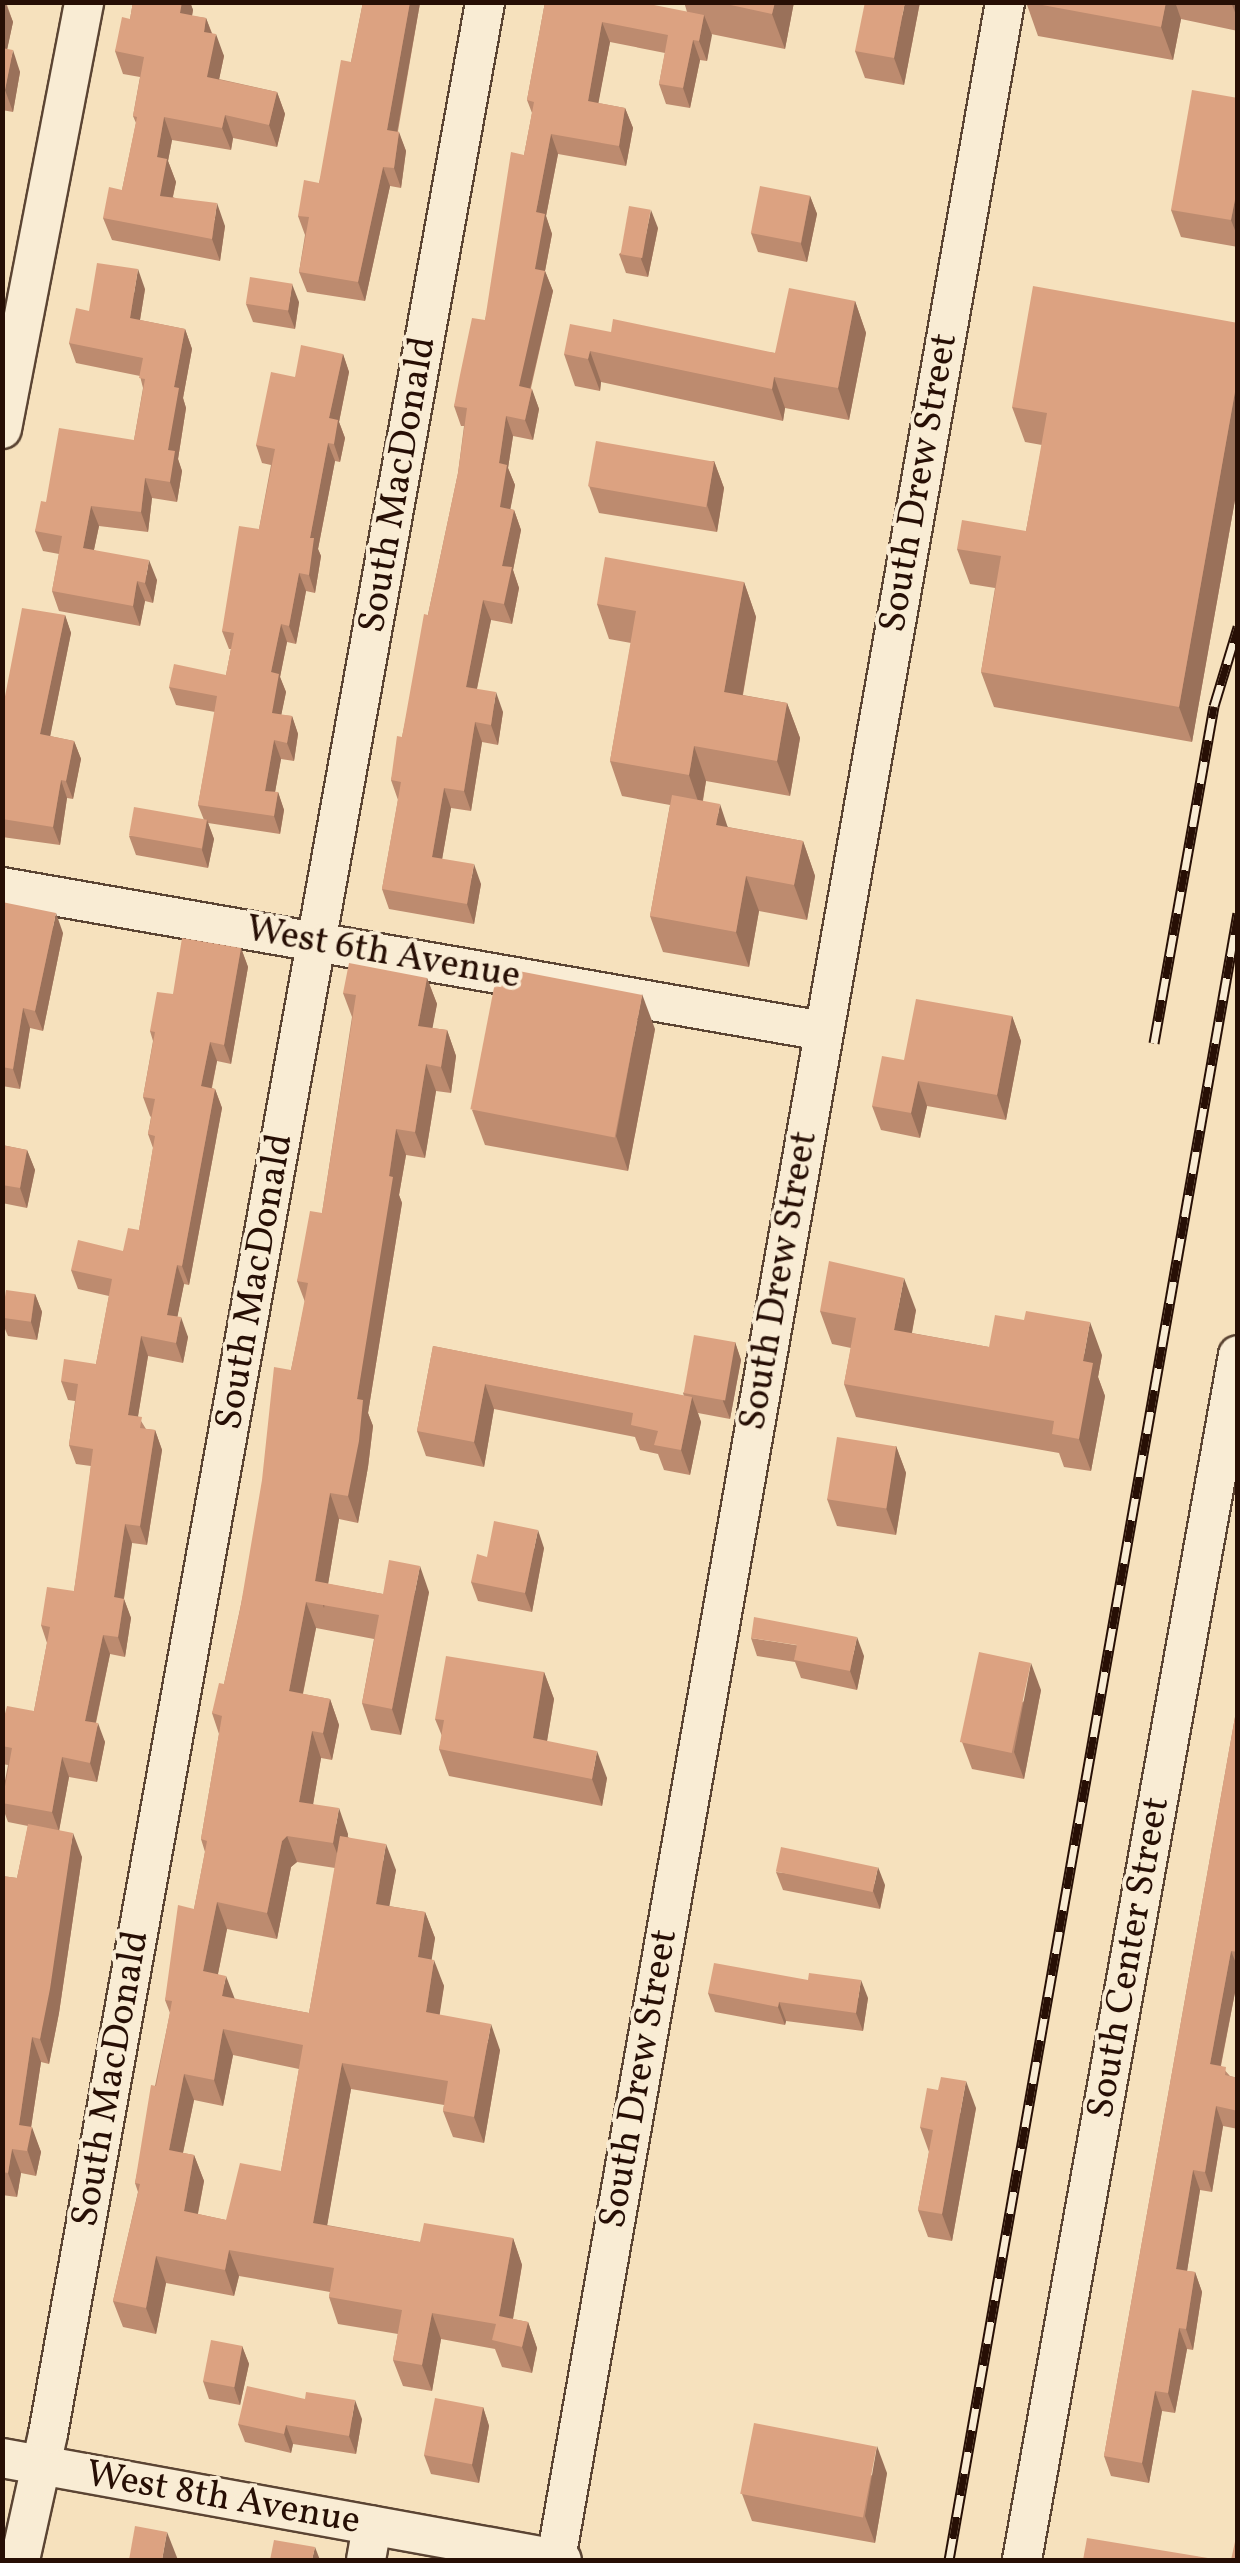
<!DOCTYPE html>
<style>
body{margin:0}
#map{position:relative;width:1240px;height:2563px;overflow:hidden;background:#f6e1bd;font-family:Vollkorn,serif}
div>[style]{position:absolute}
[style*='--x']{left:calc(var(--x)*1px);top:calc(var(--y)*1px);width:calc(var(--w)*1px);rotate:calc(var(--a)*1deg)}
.roads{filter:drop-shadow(2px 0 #5b4433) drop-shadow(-2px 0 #5b4433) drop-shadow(0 2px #5b4433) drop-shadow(0 -2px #5b4433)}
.minor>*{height:38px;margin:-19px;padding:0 19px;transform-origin:19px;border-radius:19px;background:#f9ecd4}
.rail>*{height:11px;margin-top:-5.5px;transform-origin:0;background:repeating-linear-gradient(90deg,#f9ecd4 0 22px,#270f05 0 44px);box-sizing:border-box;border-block:2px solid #270f05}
.wall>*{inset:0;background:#bd8b6f}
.shaded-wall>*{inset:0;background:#9a715a}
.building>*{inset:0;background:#dca281;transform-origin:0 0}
span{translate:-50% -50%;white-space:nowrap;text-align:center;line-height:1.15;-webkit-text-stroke:8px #f9ecd4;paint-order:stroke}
.street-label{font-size:38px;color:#270f05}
.frame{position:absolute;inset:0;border:5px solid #270f05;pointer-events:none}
</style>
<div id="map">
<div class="roads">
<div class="minor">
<i style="--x:2;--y:429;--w:435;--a:-79.1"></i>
<i style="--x:2;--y:887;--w:834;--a:9.95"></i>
<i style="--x:2;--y:2458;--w:569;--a:10.32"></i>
<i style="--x:556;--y:2559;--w:2596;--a:-80.04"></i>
<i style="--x:20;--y:2560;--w:129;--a:-77.5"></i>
<i style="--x:48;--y:2434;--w:2471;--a:-79.81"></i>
<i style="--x:366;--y:2560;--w:35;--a:-80"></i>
<i style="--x:1022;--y:2560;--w:1224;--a:-79.84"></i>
</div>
</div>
<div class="rail">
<i style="--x:1154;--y:1043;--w:342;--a:-79.9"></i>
<i style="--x:1214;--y:706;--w:83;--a:-73.1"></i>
<i style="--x:949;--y:2560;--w:1672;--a:-80.05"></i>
</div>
<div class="wall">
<i style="clip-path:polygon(2px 2px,6px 2px,13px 22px,7px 49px,20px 72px,13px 112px,2px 110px)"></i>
<i style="clip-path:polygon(133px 2px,190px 2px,193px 10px,192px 16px,206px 18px,212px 33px,224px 56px,219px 79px,277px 92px,285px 114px,277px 147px,233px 138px,231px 150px,172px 140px,168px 161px,176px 182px,173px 197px,225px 226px,220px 261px,112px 240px,103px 218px,122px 190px,136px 123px,133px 116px,140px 77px,123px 74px,115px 51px,130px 19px)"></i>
<i style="clip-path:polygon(363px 2px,431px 2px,430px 5px,420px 3px,398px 131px,406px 151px,401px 188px,390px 186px,365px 301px,307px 292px,299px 272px,305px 235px,298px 216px,319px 183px,351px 62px)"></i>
<i style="clip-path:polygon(545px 2px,687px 12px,684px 2px,794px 2px,785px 49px,711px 34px,707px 61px,700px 60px,690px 108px,666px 104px,659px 84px,665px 53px,610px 42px,598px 103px,625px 108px,633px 128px,626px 166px,558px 154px,546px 216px,552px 234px,545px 271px,553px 291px,531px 388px,539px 409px,533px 440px,513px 436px,508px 468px,515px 485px,510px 509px,514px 510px,521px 530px,513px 570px,519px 588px,512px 624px,491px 620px,477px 689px,503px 712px,498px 745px,482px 742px,471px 811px,451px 808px,442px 859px,481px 884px,474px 924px,389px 909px,382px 889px,398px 800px,391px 780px,402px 737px,458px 473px,464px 426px,461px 426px,454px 406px,485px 320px,524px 155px,532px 113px,527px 100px)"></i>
<i style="clip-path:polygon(920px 2px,904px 85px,865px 78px,855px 51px)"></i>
<i style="clip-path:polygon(1026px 2px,1238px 2px,1238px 31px,1181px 19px,1173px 60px,1038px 36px)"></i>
<i style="clip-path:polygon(1238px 98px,1238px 247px,1181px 237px,1171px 210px)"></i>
<i style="clip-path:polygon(810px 196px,817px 214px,807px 262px,758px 252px,751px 233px)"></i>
<i style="clip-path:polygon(658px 228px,648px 277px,626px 273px,619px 254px)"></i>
<i style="clip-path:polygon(145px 289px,140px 320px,185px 329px,192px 349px,183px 398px,186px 408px,178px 459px,182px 471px,177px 502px,152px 498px,148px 532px,99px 526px,94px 550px,157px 580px,153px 603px,145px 601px,140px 626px,59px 611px,52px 591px,59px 554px,43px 551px,35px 531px,46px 502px,134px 440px,143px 388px,140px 376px,76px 363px,69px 343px,89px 311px)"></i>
<i style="clip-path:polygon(855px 301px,866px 333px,849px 420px,785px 408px,783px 421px,601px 382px,600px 391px,575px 386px,564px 354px,611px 332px,775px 353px)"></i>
<i style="clip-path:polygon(299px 302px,295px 329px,253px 322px,246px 304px)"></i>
<i style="clip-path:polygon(1238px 323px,1238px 483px,1192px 742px,994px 707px,981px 672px,995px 588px,970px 584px,957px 549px,1026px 531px,1042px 445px,1025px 442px,1012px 407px)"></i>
<i style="clip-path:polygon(343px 354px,349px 372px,339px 422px,345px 438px,340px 462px,335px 461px,318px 549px,321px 556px,315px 593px,306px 591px,296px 644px,287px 642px,280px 677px,286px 692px,281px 715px,292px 716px,298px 734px,294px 761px,281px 759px,275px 792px,278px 792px,284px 810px,280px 834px,208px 823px,214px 839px,208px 868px,136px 855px,129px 836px,204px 820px,198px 805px,215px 712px,176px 705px,169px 687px,226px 675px,231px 649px,229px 649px,222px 631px,259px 529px,271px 465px,262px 463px,256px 445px,295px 377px)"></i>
<i style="clip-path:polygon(714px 461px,724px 488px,717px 532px,599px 513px,589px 486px)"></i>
<i style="clip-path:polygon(744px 582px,756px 617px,743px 695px,787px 703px,800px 738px,790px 796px,706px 781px,703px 801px,728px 827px,803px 841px,815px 876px,807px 920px,759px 911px,749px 967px,663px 952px,650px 916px,670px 805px,622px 796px,610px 761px,631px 643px,609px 639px,597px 604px)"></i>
<i style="clip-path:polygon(65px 615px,71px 633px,50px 736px,74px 741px,81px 759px,73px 799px,67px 798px,60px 845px,2px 837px,2px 712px)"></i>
<i style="clip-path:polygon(2px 902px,63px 933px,43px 1031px,30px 1028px,20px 1089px,2px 1086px)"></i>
<i style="clip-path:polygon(241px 948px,248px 967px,231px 1064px,217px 1061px,212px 1088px,215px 1089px,222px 1108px,189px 1285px,184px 1284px,177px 1317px,188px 1337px,183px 1363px,148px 1356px,138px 1416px,146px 1429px,155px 1430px,162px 1450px,147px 1545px,132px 1543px,124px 1599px,131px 1618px,125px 1657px,110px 1654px,96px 1723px,105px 1742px,97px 1782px,69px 1777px,59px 1830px,82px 1857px,59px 2013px,49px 2064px,41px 2062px,31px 2127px,41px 2152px,36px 2176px,21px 2173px,17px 2197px,2px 2195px,2px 1876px,17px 1878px,28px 1826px,8px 1822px,2px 1806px,2px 1796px,8px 1765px,2px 1764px,2px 1725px,34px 1711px,47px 1643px,41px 1625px,74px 1591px,85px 1518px,91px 1466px,76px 1464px,69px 1445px,75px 1401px,68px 1400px,61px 1381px,96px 1364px,109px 1296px,78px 1289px,71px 1270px,123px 1251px,139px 1230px,153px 1148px,148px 1134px,151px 1117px,150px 1116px,143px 1097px,153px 1041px,150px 1031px,173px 994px)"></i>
<i style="clip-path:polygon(evenodd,427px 978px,437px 1004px,432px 1028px,447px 1030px,456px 1056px,451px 1093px,436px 1091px,425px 1158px,406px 1155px,399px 1195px,402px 1203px,368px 1413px,373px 1426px,368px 1467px,358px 1523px,339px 1519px,328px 1584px,383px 1594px,429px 1592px,401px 1735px,371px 1730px,362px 1703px,374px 1639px,316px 1628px,303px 1694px,330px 1699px,339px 1725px,332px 1760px,321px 1758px,313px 1804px,348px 1834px,348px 1837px,396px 1870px,389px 1906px,425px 1912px,435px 1938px,431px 1959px,444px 1986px,439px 2015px,500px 2050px,484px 2143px,453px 2137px,443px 2111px,444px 2105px,351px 2089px,327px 2225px,420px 2242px,513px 2238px,522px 2265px,513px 2319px,528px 2322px,537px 2348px,532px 2373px,502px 2367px,495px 2349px,441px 2339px,432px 2391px,403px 2386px,393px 2360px,398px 2334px,338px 2324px,329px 2297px,330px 2292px,239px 2276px,234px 2296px,166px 2283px,156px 2334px,123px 2327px,113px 2301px,138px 2192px,135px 2183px,170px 2013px,165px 2000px,194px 1909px,205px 1852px,201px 1839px,219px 1734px,212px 1713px,224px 1684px,291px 1370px,305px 1302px,297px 1281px,322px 1213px,352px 1017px,343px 993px,427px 978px,297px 1862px,335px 1868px,309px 2013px,234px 1999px,218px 1974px,227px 1929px,277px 1939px,291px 1867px,297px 1862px,427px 978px,233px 2055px,299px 2069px,281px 2171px,226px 2220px,198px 2214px,204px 2181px,194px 2155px,183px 2153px,194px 2100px,223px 2106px,233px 2055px)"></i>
<i style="clip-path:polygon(1012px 1016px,1021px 1041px,1006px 1120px,927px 1106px,920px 1138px,881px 1130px,872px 1106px)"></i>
<i style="clip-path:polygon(655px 1029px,628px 1171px,485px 1145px,472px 1110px)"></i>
<i style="clip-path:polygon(2px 1145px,27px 1150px,35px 1170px,27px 1208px,2px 1203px)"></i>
<i style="clip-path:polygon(35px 1294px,42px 1312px,37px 1340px,8px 1336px,2px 1322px,2px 1308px)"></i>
<i style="clip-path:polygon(916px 1310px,912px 1333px,989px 1347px,1102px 1355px,1098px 1377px,1105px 1396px,1091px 1471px,1064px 1467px,1059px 1453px,856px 1417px,844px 1384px,851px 1348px,832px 1344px,820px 1311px)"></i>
<i style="clip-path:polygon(735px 1342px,741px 1360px,730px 1419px,698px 1413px,701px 1422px,690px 1475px,664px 1470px,658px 1454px,640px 1450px,635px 1437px,494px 1409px,484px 1467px,426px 1456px,417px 1431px,433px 1346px,684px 1396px,683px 1393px)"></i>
<i style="clip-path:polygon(896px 1446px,906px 1473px,896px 1535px,837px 1526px,827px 1499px)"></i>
<i style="clip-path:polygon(544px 1548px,532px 1612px,478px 1601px,471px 1582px,487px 1557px)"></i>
<i style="clip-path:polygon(751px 1638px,864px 1656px,857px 1690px,801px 1678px,795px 1662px,757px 1656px)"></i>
<i style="clip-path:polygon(544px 1672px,554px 1699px,547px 1741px,607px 1778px,602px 1806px,449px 1776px,439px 1749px,442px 1736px,435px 1719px)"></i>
<i style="clip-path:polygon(1041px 1690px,1024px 1779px,972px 1769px,962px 1742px)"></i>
<i style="clip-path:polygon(1238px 1700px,1238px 1977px,1221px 2066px,1230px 2076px,1238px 2078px,1238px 2129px,1223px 2126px,1212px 2192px,1200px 2190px,1187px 2271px,1195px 2272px,1202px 2292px,1193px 2350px,1187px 2349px,1175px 2413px,1162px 2411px,1149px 2483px,1111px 2476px,1104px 2456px)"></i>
<i style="clip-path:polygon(776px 1872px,885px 1885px,880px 1909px,783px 1890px)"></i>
<i style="clip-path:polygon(708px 1993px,868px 1998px,863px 2031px,786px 2021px,785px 2025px,715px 2012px)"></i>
<i style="clip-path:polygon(976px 2108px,952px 2241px,928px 2237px,918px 2210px,929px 2152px,920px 2127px)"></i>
<i style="clip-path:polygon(242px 2346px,249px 2364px,240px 2405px,209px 2399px,203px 2381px)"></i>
<i style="clip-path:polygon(483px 2407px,489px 2426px,479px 2483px,431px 2474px,424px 2455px)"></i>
<i style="clip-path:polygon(362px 2419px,356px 2454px,293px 2444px,291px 2453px,245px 2442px,238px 2424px)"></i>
<i style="clip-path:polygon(887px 2473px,875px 2543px,752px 2521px,742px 2494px)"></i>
</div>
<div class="shaded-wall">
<i style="clip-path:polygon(5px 2px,13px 22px,3px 69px,2px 13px)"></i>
<i style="clip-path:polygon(181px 2px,190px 2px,193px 10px,188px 36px,180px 13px)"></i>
<i style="clip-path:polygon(410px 2px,420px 3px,394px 149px,387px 130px)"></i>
<i style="clip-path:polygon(775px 2px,794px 2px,785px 49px,772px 14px)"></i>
<i style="clip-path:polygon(905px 2px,920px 2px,904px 85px,894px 58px)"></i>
<i style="clip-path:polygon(1166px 2px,1175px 2px,1181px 19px,1173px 60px,1161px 27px)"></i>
<i style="clip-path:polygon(1231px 2px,1238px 2px,1238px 20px)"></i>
<i style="clip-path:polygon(704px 15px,712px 35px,707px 61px,699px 41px)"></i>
<i style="clip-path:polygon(206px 18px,214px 40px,216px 34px,224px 56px,215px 99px,207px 77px,204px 32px)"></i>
<i style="clip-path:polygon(602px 22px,610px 42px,595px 121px,588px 101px)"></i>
<i style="clip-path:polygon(693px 40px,700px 60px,690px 108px,683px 88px)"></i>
<i style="clip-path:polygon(13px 50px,20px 72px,13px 112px,5px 90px)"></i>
<i style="clip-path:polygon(277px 92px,285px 114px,277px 147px,269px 125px)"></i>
<i style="clip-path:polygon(625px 108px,633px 128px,626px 166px,619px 146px)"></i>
<i style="clip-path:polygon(225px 115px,233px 138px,231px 150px,222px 128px)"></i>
<i style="clip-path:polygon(164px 117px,172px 140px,168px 161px,176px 182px,168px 218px,160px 196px,157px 157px)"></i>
<i style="clip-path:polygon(399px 132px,406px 151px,401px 188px,394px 168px)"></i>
<i style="clip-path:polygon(551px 134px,558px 154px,546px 216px,552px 234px,545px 271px,553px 291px,526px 406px,519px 386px,535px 269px,536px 212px)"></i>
<i style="clip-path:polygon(383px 167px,390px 186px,365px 301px,358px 282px)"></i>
<i style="clip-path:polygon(1238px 184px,1238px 238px,1231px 220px)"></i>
<i style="clip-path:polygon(810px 196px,817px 214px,807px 262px,801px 244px)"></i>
<i style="clip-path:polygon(217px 203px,225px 226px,220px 261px,212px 239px)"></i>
<i style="clip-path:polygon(651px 210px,658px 228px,648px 277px,641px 259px)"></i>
<i style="clip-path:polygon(138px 269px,145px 289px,137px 338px,130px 318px)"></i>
<i style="clip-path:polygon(292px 284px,299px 302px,295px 329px,288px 311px)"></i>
<i style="clip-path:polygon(855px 301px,866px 333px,849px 420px,838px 388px)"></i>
<i style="clip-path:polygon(185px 329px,192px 349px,183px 398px,186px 408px,178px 459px,182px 471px,177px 502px,170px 482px,168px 450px,174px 387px)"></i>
<i style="clip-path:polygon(590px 351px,601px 382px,600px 391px,588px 359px)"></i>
<i style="clip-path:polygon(343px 354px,349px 372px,339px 422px,345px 438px,340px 462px,334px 444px,329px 418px)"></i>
<i style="clip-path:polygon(1238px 375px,1238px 483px,1192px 742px,1179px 707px)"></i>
<i style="clip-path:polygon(774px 377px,785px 408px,783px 421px,772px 389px)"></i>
<i style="clip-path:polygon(532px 389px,539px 409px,533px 440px,525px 420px)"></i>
<i style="clip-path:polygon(506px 416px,513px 436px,508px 468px,515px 485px,507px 527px,500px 507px,499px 463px)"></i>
<i style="clip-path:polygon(328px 443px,335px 461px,318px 549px,321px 556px,315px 593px,309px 575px,310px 538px)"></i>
<i style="clip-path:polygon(714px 461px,724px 488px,717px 532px,707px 505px)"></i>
<i style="clip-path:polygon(145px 478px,152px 498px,148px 532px,141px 512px)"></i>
<i style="clip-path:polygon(91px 506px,99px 526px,90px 568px,83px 548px)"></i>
<i style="clip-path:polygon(514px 510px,521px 530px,513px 570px,519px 588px,512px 624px,504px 604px,502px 566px)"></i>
<i style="clip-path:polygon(149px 560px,157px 580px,153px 603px,145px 583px)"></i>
<i style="clip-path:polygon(299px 573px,306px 591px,296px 644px,289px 626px)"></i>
<i style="clip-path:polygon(137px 581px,145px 601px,140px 626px,133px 606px)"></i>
<i style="clip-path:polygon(744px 582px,756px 617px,737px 727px,724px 692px)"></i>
<i style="clip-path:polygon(483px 600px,491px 620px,473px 707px,466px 687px)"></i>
<i style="clip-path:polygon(65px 615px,71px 633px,47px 752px,40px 734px)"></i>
<i style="clip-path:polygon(281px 624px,287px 642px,280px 677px,286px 692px,278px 731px,272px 713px,271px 672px)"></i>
<i style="clip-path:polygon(496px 692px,503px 712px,498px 745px,491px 725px)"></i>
<i style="clip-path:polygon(787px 703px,800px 738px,790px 796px,777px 761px)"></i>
<i style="clip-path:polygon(292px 716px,298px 734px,294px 761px,287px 743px)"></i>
<i style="clip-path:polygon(475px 722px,482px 742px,471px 811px,464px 791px)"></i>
<i style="clip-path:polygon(274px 740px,281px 759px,272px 809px,265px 791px)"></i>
<i style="clip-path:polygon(74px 741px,81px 759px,73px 799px,66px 781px)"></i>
<i style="clip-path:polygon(694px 746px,706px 781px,701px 810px,689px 775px)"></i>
<i style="clip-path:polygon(61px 780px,67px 798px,60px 845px,53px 827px)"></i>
<i style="clip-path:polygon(444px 788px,451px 808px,439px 877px,432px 857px)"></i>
<i style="clip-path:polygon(278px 792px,284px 810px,280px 834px,274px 816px)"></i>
<i style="clip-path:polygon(720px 804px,732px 840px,716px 825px)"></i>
<i style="clip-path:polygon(207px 820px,214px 839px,208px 868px,202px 850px)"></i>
<i style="clip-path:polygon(803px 841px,815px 876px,807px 920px,794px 885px)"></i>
<i style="clip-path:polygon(474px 864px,481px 884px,474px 924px,467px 904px)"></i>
<i style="clip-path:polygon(746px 876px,759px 911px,749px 967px,736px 932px)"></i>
<i style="clip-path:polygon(56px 913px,63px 933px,43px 1031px,35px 1011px)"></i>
<i style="clip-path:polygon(241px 948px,248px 967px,231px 1064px,224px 1045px)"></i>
<i style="clip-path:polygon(427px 978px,437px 1004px,428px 1052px,418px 1026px)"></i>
<i style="clip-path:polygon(642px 994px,655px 1029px,628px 1171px,616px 1136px)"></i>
<i style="clip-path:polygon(23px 1008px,30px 1028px,20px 1089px,13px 1069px)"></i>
<i style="clip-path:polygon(1012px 1016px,1021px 1041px,1006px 1120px,997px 1095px)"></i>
<i style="clip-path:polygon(447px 1030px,456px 1056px,451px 1093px,441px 1067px)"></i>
<i style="clip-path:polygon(210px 1042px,217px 1061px,208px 1105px,201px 1086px)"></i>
<i style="clip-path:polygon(426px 1064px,436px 1091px,425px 1158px,415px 1132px)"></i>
<i style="clip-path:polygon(918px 1081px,927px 1106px,920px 1138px,911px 1113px)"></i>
<i style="clip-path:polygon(215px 1089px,222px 1108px,189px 1285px,182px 1266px)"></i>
<i style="clip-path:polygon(396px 1129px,406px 1155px,399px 1195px,402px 1203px,368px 1413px,373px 1426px,368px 1467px,358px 1523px,348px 1496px,357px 1399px)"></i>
<i style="clip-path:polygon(27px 1150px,35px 1170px,27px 1208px,20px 1188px)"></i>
<i style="clip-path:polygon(177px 1265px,184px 1284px,174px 1334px,167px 1315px)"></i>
<i style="clip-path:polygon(904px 1278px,916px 1310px,906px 1363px,894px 1330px)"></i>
<i style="clip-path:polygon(35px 1294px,42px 1312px,37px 1340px,31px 1322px)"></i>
<i style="clip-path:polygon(181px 1317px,188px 1337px,183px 1363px,176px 1343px)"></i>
<i style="clip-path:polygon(1090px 1322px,1102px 1355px,1098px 1377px,1105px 1396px,1091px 1471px,1079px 1439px,1083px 1361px)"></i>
<i style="clip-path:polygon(141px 1336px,148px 1356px,135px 1434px,128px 1415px)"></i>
<i style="clip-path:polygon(735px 1342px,741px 1360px,730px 1419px,723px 1401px)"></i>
<i style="clip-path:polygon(485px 1384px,494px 1409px,484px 1467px,474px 1442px)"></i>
<i style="clip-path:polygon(692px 1397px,701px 1422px,690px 1475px,681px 1450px)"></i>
<i style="clip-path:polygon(155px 1430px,162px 1450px,147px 1545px,140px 1526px)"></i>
<i style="clip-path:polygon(896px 1446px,906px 1473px,896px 1535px,886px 1508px)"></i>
<i style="clip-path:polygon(330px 1493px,339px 1519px,324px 1608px,315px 1581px)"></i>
<i style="clip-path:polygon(125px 1524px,132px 1543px,121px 1617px,114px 1597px)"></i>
<i style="clip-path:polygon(538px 1530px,544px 1548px,532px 1612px,525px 1593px)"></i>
<i style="clip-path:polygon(420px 1566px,429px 1592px,401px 1735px,392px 1709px)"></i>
<i style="clip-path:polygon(124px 1599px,131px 1618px,125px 1657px,118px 1637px)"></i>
<i style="clip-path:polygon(306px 1602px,316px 1628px,298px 1717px,289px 1691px)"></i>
<i style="clip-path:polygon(103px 1635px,110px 1654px,92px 1740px,85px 1721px)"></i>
<i style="clip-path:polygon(857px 1637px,864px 1656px,857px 1690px,850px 1671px)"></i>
<i style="clip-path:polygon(1031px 1663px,1041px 1690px,1024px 1779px,1014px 1752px)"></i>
<i style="clip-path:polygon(544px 1672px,554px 1699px,543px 1765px,533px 1738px)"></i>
<i style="clip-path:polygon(330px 1699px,339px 1725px,332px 1760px,323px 1733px)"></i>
<i style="clip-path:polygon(98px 1723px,105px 1742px,97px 1782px,90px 1763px)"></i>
<i style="clip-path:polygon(312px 1731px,321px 1758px,309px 1828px,299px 1802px)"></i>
<i style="clip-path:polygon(597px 1751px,607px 1778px,602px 1806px,592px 1779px)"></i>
<i style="clip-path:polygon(62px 1757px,69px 1777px,59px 1831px,52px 1812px)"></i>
<i style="clip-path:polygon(339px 1808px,348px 1834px,343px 1869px,333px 1843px)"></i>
<i style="clip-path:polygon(73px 1833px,82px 1857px,59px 2013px,49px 2064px,40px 2039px)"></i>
<i style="clip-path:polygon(287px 1836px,297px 1862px,291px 1867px,277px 1939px,267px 1913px,282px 1841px)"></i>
<i style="clip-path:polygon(386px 1844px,396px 1870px,385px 1930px,376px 1904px)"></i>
<i style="clip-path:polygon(878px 1867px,885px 1885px,880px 1909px,873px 1891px)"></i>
<i style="clip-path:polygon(217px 1902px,227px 1929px,213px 1998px,203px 1971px)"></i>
<i style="clip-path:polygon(425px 1912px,435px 1938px,428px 1983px,418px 1957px)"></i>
<i style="clip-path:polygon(1231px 1951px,1238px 1968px,1238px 1977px,1217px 2084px,1210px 2064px)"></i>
<i style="clip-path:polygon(434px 1960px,444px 1986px,436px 2039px,426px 2012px)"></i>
<i style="clip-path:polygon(226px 1976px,236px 2002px,222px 1996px)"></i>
<i style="clip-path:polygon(861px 1980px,868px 1998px,863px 2031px,856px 2013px)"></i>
<i style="clip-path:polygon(779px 2002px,786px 2021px,785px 2025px,778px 2007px)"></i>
<i style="clip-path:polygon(491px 2024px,500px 2050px,484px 2143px,474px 2117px)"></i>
<i style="clip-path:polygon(223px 2029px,233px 2055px,223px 2106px,214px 2080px)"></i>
<i style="clip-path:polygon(32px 2037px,41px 2062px,29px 2141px,32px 2127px,41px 2152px,36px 2176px,19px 2125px)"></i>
<i style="clip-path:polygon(342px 2063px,351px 2089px,323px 2249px,313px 2223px)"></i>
<i style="clip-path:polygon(184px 2074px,194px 2100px,178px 2176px,169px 2150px)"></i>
<i style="clip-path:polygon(966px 2081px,976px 2108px,952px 2241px,942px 2214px)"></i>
<i style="clip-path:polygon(1216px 2106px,1223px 2126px,1212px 2192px,1205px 2172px)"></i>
<i style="clip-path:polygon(12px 2149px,21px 2173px,17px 2197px,8px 2173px)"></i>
<i style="clip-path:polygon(194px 2155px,204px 2181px,193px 2238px,184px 2211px)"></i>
<i style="clip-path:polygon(1193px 2170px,1200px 2190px,1184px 2290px,1176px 2269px)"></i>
<i style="clip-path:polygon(513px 2238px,522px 2265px,509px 2342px,499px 2316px)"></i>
<i style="clip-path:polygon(229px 2250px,239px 2276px,234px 2296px,225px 2270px)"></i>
<i style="clip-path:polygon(156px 2256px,166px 2283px,156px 2334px,146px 2308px)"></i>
<i style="clip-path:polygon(1195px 2272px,1202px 2292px,1193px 2350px,1186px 2329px)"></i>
<i style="clip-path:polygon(432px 2313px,441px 2339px,432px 2391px,422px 2365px)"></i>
<i style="clip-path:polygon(528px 2322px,537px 2348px,532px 2373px,522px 2347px)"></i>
<i style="clip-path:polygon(1179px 2328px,1187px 2349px,1175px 2413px,1168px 2393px)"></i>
<i style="clip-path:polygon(242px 2346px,249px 2364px,240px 2405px,234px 2387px)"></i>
<i style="clip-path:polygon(1155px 2391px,1162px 2411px,1149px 2483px,1142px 2463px)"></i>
<i style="clip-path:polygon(355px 2400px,362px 2419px,356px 2454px,349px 2436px)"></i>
<i style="clip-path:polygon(483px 2407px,489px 2426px,479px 2483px,472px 2465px)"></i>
<i style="clip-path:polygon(286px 2425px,293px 2444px,291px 2453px,284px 2434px)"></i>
<i style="clip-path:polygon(877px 2446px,887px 2473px,875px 2543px,865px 2516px)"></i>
<i style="clip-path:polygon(167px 2532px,178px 2560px,162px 2560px)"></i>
<i style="clip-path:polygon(315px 2547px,320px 2560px,312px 2560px)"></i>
</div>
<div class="building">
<i style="clip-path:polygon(133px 2px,182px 2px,180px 13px,206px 18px,204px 32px,216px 34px,207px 77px,277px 92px,269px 125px,225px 115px,222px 128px,164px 117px,157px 157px,167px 159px,160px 196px,217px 203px,212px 239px,103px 218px,109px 187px,122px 190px,137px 117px,133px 116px,144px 57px,115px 51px,122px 17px,130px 19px)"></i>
<i style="clip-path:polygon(363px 2px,410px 2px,387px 130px,399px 132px,394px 168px,383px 167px,358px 282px,299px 272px,309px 217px,298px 216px,304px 180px,319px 183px,341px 60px,351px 62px)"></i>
<i style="clip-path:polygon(545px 2px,639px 2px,704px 15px,699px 41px,693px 40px,683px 88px,659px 84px,668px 35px,602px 22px,588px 101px,625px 108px,619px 146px,551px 134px,536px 212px,545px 214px,535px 269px,545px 271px,519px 386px,532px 389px,525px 420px,506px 416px,499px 463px,507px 465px,500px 507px,514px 510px,502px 566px,512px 567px,504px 604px,483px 600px,466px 687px,496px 692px,491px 725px,475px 722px,464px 791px,444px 788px,432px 857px,474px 864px,467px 904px,382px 889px,401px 782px,391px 780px,397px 736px,402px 737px,424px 614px,428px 615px,458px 473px,467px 408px,454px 406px,460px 375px,472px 318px,485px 320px,511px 152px,524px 155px,534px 102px,527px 100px)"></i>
<i style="clip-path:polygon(717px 2px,775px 2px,772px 14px)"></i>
<i style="clip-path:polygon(865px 2px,905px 2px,894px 58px,855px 51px)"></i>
<i style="clip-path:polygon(1026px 2px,1166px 2px,1161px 27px)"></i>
<i style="clip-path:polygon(2px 48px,13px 50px,5px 90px,2px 89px)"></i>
<i style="clip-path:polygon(1192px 90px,1238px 98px,1238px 184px,1231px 220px,1171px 210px)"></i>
<i style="left:760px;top:186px;width:51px;height:48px;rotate:11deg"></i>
<i style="left:629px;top:206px;width:22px;height:49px;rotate:10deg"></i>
<i style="clip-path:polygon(97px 263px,138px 269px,130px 318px,185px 329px,174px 387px,179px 388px,168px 450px,175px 451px,170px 482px,145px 478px,141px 512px,91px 506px,83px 548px,149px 560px,145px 583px,137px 581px,133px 606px,52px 591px,62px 536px,35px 531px,41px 501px,46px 502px,59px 428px,134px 440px,145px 379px,139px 378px,143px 358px,69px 343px,76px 308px,89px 311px)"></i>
<i style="left:250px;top:277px;width:43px;height:27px;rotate:9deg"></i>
<i style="clip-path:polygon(1033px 286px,1238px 323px,1238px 375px,1179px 707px,981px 672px,1001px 556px,957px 549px,962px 520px,1026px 531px,1047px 413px,1012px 407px)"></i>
<i style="clip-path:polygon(789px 288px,855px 301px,838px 388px,774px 377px,772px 389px,590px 351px,588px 359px,564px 354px,570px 324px,611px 332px,613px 319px,775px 353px)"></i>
<i style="clip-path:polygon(301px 345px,343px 354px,329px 418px,338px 420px,334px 444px,328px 443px,310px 538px,314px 538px,309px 575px,299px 573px,289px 626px,281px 624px,271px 672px,279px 674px,272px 713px,292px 716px,287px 743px,274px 740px,265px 791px,278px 792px,274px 816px,198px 805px,217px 696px,169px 687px,174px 664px,226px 675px,234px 633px,222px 631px,239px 526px,259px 529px,275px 449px,256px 445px,271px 372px,295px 377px)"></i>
<i style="left:596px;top:441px;width:120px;height:46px;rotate:10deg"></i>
<i style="clip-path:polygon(605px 557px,744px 582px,724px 692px,787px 703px,777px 761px,694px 746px,689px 775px,610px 761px,636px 611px,597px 604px)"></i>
<i style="clip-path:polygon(22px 608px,65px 615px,40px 734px,74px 741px,66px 781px,61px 780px,53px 827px,2px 819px,2px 712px)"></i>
<i style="clip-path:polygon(672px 795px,720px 804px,716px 825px,803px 841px,794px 885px,746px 876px,736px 932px,650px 916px)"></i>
<i style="left:134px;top:807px;width:74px;height:29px;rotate:10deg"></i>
<i style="clip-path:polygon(2px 902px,56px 913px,35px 1011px,23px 1008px,13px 1069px,2px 1067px)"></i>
<i style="clip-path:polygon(182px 938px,241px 948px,224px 1045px,210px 1042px,201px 1086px,215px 1089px,182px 1266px,177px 1265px,167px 1315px,181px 1317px,176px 1343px,141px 1336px,128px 1415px,142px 1417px,140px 1428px,155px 1430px,140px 1526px,125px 1524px,114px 1597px,124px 1599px,118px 1637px,103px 1635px,85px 1721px,98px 1723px,90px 1763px,62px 1757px,52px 1812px,2px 1803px,12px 1748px,2px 1746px,2px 1725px,7px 1706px,34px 1711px,50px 1627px,41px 1625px,47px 1587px,74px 1591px,93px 1449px,69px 1445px,78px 1384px,61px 1381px,64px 1359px,96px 1364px,112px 1279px,71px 1270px,78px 1240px,123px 1251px,128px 1228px,139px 1230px,155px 1136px,148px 1134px,155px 1099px,143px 1097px,155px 1032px,150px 1031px,157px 992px,173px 994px)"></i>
<i style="clip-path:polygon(evenodd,349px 963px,427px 978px,418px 1026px,447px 1030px,441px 1067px,426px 1064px,415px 1132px,396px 1129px,389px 1176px,393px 1177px,357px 1399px,363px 1400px,359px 1441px,348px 1496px,330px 1493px,315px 1581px,383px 1594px,389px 1560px,420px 1566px,392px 1709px,362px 1703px,379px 1615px,306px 1602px,289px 1691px,330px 1699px,323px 1733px,312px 1731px,299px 1802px,339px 1808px,333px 1843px,287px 1836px,282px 1841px,267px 1913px,217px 1902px,203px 1971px,226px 1976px,222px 1996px,309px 2013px,340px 1836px,386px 1844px,376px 1904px,425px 1912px,418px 1957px,434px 1960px,426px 2012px,491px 2024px,474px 2117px,443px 2111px,448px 2081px,342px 2063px,313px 2223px,420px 2242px,424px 2223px,513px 2238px,499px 2316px,528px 2322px,522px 2347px,492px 2340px,496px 2324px,432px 2313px,422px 2365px,393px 2360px,402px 2310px,329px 2297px,334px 2268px,229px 2250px,225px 2270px,156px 2256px,146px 2308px,113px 2301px,140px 2184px,135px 2183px,151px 2085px,156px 2086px,172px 2001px,165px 2000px,178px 1905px,194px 1909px,207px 1841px,201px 1839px,222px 1716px,212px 1713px,219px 1683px,224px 1684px,240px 1610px,262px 1480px,274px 1367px,291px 1370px,308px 1283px,297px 1281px,310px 1211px,322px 1213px,356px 995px,343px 993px,349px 963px,223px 2029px,303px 2045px,281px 2171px,240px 2163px,226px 2220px,184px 2211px,194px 2155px,169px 2150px,184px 2074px,214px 2080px,223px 2029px)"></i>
<i style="left:498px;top:967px;width:147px;height:145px;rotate:11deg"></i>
<i style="clip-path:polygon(916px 999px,1012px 1016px,997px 1095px,918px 1081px,911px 1113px,872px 1106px,882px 1056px,904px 1060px)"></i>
<i style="clip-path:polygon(2px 1145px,27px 1150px,20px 1188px,2px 1185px)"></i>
<i style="clip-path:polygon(829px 1261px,904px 1278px,894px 1330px,989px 1347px,995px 1315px,1024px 1320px,1026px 1311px,1090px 1322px,1083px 1361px,1093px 1363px,1079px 1439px,1052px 1434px,1054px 1421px,844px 1384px,856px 1318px,820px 1311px)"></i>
<i style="left:6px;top:1290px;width:29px;height:28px;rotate:8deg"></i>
<i style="left:694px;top:1335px;width:42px;height:59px;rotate:10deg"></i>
<i style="clip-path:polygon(433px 1346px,692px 1397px,681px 1450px,654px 1445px,658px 1431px,631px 1425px,633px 1413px,485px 1384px,474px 1442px,417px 1431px)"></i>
<i style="left:837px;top:1437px;width:60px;height:63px;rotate:9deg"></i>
<i style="clip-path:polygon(494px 1521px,538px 1530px,525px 1593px,471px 1582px,477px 1554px,487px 1557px)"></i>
<i style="clip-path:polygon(754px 1617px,857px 1637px,850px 1671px,794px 1660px,797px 1645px,751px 1638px)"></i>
<i style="left:979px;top:1652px;width:53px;height:92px;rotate:12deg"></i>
<i style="clip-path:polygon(446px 1656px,544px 1672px,533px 1738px,597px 1751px,592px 1779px,439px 1749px,444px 1720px,435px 1719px)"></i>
<i style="clip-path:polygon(1238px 1700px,1238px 1912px,1236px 1922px,1238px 1922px,1238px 1952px,1231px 1951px,1210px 2064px,1226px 2067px,1225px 2075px,1238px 2078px,1238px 2111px,1216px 2106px,1205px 2172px,1193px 2170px,1176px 2269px,1195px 2272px,1186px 2329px,1179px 2328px,1168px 2393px,1155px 2391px,1142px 2463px,1104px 2456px)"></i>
<i style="clip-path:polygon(28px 1824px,73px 1833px,50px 1989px,40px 2039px,32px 2037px,19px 2125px,32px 2127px,27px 2151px,12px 2149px,8px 2173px,2px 2172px,2px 1876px,17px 1878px)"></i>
<i style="left:781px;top:1847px;width:99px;height:25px;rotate:12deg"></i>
<i style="clip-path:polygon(714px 1963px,808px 1980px,809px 1973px,861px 1980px,856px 2013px,779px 2002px,778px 2007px,708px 1993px)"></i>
<i style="clip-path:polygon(941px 2077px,966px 2081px,942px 2214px,918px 2210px,933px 2130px,920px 2127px,927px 2088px,938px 2090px)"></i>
<i style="left:211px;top:2340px;width:32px;height:42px;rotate:11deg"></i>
<i style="clip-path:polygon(247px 2386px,305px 2399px,306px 2392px,355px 2400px,349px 2436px,286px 2425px,284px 2434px,238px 2424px)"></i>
<i style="left:435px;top:2398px;width:49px;height:58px;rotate:11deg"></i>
<i style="left:754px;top:2423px;width:125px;height:72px;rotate:11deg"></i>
<i style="clip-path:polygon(135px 2526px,167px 2532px,162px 2560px,129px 2560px)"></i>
<i style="clip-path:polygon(1238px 2528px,1238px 2560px,1231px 2560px)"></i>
<i style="clip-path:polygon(1087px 2538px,1220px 2560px,1083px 2560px)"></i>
<i style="clip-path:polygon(274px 2540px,315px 2547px,312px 2560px,270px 2560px)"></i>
</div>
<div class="street-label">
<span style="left:920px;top:483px;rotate:-80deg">South Drew Street</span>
<span style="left:399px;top:485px;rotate:-80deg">South MacDonald</span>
<span style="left:383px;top:954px;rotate:10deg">West 6th Avenue</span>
<span style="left:780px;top:1281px;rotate:-80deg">South Drew Street</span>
<span style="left:256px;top:1282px;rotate:-80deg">South MacDonald</span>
<span style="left:1130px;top:1958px;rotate:-80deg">South Center Street</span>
<span style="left:112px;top:2079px;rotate:-80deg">South MacDonald</span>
<span style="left:640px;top:2079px;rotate:-80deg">South Drew Street</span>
<span style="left:223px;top:2499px;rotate:10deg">West 8th Avenue</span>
</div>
<div class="frame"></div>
</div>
